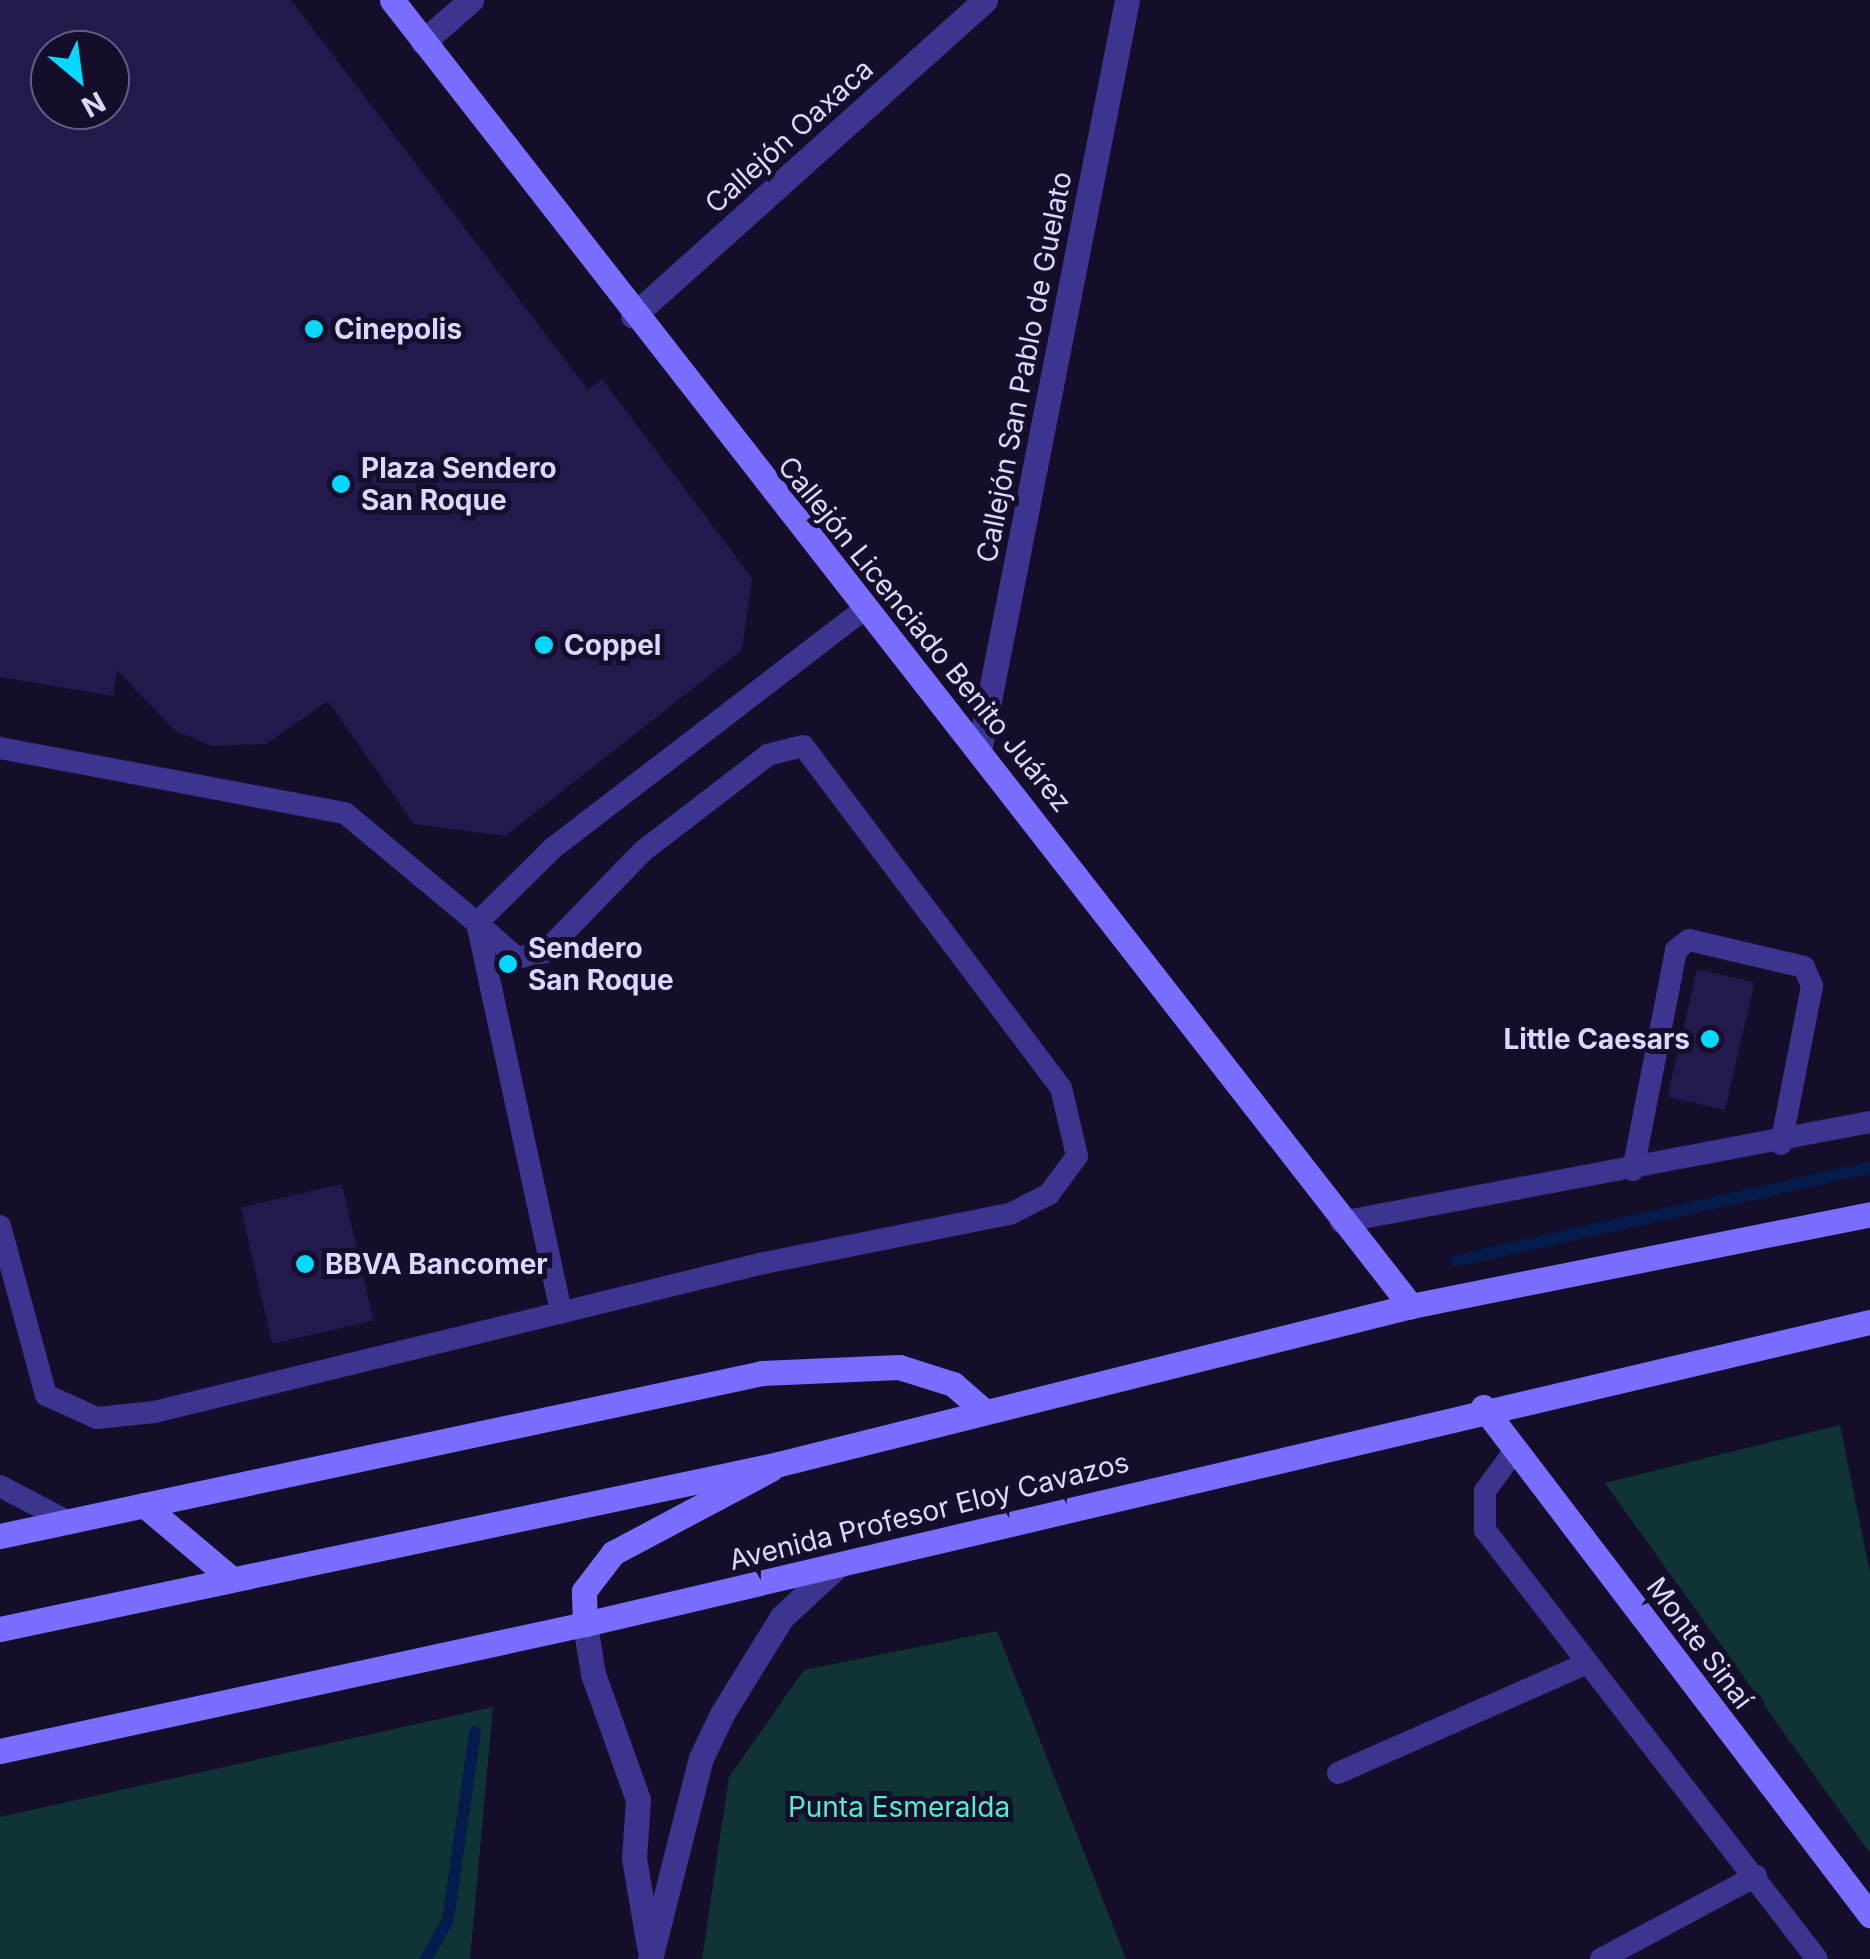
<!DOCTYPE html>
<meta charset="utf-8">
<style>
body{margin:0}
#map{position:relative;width:1870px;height:1959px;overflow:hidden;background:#140e2a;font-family:Inter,sans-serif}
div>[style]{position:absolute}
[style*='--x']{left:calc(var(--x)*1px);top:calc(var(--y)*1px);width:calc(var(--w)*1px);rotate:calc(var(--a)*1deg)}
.green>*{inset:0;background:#103435}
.stream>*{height:12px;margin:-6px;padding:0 6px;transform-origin:6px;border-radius:6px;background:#051b4c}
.building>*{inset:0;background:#25184d;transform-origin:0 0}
.lane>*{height:22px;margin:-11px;padding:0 11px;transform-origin:11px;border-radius:11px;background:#3c348e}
.street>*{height:25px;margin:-12.5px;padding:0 12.5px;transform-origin:12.5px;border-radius:12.5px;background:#3c348e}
.secondary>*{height:25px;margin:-12.5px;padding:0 12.5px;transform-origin:12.5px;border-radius:12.5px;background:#796eff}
.dots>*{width:28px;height:28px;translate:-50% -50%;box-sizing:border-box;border:5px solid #140e2a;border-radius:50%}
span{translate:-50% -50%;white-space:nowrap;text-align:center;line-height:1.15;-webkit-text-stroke:10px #140e2a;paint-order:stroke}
.street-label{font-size:28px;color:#ddd7ff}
.poi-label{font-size:28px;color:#ddd7ff;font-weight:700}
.left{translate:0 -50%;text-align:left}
.right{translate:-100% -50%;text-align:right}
.park-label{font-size:28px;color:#56ebce}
.north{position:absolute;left:30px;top:30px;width:100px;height:100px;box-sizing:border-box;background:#140e2a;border:2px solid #645e7f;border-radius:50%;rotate:151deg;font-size:28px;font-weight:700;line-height:40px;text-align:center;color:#ddd7ff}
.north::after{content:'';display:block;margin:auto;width:35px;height:45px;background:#03d9ff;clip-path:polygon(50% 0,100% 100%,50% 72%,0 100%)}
</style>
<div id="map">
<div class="green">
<i style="clip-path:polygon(1840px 1425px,1870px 1573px,1870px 1853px,1605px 1483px)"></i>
<i style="clip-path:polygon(997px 1631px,1126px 1959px,702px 1959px,729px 1777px,804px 1670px)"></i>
<i style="clip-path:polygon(493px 1707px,470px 1959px,0 1959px,0 1817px)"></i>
</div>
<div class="stream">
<i style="--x:1456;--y:1261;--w:424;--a:-12.7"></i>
<i style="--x:426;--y:1959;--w:45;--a:-60.6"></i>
<i style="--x:448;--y:1920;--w:190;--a:-81.8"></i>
</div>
<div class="building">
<i style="clip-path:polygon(evenodd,0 0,291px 0,588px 390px,602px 379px,752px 578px,742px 650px,505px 836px,414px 824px,328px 701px,266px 744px,211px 746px,174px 730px,117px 670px,113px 696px,0 677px,0 0,50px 50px,110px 50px,110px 110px,50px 110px,50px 50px)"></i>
<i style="left:1697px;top:969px;width:59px;height:131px;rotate:13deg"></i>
<i style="left:342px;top:1184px;width:140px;height:104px;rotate:77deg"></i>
</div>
<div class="lane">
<i style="--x:0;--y:748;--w:351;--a:10.7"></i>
<i style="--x:345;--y:813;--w:172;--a:39.8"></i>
<i style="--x:477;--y:923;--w:107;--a:-44.6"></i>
<i style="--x:553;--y:848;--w:394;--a:-37.5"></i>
<i style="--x:477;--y:923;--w:398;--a:77.8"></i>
<i style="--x:1633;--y:1170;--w:224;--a:-78.9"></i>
<i style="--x:1676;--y:950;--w:16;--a:-38"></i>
<i style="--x:1689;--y:940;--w:118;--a:13.2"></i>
<i style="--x:1804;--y:967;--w:21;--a:67"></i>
<i style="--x:1812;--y:986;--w:161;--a:101.1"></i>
<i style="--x:1341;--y:1222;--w:538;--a:-10.7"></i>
<i style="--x:0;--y:1226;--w:175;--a:74.8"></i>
<i style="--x:46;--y:1395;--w:56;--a:24.3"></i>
<i style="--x:97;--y:1418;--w:57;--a:-6"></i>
<i style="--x:154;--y:1412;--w:628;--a:-13.73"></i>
<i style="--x:764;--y:1263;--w:251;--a:-11.3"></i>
<i style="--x:1010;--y:1214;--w:44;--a:-27.1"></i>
<i style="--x:1049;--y:1194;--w:47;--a:-53.6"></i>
<i style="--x:1077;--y:1156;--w:70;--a:-103.2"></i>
<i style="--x:1061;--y:1088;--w:428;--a:-127"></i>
<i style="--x:803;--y:746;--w:36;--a:166"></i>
<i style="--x:768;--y:755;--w:158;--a:142.5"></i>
<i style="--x:643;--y:851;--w:141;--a:134.1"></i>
<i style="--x:545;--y:952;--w:29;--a:168"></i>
<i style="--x:517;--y:958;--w:53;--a:-138.8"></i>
<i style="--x:1515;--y:1450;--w:51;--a:126.2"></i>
<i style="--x:1485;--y:1491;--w:39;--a:90"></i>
<i style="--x:1485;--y:1530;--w:542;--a:52.26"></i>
<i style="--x:0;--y:1486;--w:76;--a:27.6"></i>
<i style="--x:1338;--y:1773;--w:270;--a:-23.8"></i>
<i style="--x:1601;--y:1959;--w:176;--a:-28.2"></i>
</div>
<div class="street">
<i style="--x:423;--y:42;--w:64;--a:-41.2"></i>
<i style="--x:633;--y:316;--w:473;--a:-41.9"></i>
<i style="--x:980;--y:746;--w:760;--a:-78.85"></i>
<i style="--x:585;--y:1624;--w:51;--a:80.9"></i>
<i style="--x:593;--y:1674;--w:134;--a:70.3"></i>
<i style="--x:638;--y:1800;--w:58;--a:93.9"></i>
<i style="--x:634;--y:1858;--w:90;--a:80.4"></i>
<i style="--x:650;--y:1959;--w:207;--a:-75.8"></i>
<i style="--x:701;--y:1758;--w:49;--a:-64.5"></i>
<i style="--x:722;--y:1714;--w:114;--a:-58.3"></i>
<i style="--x:782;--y:1617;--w:76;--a:-42.9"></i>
</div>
<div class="secondary">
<i style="--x:392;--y:0;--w:1657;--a:52.04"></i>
<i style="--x:1483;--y:1407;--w:639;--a:52.7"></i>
<i style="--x:144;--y:1505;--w:115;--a:40.1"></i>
<i style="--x:0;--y:1536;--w:779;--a:-12.07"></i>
<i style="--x:762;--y:1373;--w:137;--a:-2.5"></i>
<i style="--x:899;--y:1367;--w:57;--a:17.5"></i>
<i style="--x:953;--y:1384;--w:40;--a:41"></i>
<i style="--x:585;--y:1624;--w:33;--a:-92"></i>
<i style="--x:584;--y:1591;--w:48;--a:-52.7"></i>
<i style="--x:613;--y:1553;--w:179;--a:-28"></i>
<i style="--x:0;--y:1629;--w:796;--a:-11.96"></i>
<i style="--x:779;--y:1464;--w:651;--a:-14.04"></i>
<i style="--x:1411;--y:1306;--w:468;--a:-11.3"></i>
<i style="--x:0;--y:1751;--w:599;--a:-12.25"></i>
<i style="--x:585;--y:1624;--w:1320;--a:-13.23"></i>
</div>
<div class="dots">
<i style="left:314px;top:329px;background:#03d9ff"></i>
<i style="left:341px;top:484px;background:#03d9ff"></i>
<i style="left:544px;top:645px;background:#03d9ff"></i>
<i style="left:508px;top:964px;background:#03d9ff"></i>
<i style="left:1710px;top:1039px;background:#03d9ff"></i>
<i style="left:305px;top:1264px;background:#03d9ff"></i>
</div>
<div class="street-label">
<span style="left:789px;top:136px;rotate:-42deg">Callejón Oaxaca</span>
<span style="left:1024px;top:367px;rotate:-79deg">Callejón San Pablo de Guelato</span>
<span style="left:925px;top:634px;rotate:51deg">Callejón Licenciado Benito Juárez</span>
<span style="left:929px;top:1511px;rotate:-14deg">Avenida Profesor Eloy Cavazos</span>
<span style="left:1700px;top:1643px;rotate:53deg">Monte Sinaí</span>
</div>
<div class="poi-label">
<span class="left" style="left:334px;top:329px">Cinepolis</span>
<span class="left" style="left:361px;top:484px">Plaza Sendero<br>San Roque</span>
<span class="left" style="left:564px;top:645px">Coppel</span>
<span class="left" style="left:528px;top:964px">Sendero<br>San Roque</span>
<span class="right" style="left:1690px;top:1039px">Little Caesars</span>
<span class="left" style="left:325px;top:1264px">BBVA Bancomer</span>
</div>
<div class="park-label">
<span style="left:899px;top:1807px">Punta Esmeralda</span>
</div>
<div class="north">N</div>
</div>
